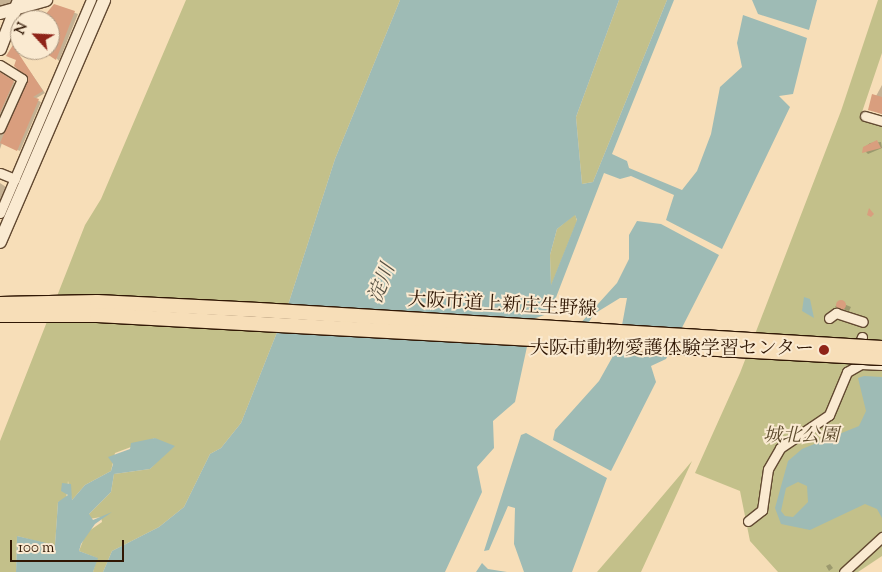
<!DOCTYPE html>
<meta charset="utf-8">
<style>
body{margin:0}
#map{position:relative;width:882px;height:572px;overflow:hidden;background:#f7deb8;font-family:"Sorts Mill Goudy","Noto Serif JP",serif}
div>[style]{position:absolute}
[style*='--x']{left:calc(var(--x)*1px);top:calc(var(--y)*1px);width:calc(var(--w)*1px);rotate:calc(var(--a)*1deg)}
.green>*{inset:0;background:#c3c08a}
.water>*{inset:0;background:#9ebbb5}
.shadow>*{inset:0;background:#0003}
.building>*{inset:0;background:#d99e7e}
.round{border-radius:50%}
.roads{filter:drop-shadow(1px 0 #624931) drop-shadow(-1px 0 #624931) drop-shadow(0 1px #624931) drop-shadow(0 -1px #624931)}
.street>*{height:9px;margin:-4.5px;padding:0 4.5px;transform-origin:4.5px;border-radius:4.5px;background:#faead1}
.secondary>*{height:12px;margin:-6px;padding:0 6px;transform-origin:6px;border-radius:6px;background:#faead1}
.bridges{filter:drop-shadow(1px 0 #301704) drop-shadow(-1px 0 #301704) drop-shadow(0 1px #301704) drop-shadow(0 -1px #301704)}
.primary-bridge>*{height:14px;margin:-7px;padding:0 7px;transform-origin:7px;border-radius:7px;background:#f7deb8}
.dots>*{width:14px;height:14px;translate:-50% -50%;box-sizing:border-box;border:2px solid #faead1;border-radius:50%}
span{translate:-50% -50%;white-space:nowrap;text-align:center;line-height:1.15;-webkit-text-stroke:4px #faead1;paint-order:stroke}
.street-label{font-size:19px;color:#301704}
.poi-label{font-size:19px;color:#301704}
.right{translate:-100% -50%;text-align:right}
.park-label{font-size:19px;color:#5c4a2c;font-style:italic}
.water-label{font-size:20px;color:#565042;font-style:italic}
.north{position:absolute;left:10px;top:10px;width:50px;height:50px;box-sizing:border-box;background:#faead1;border:1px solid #a9967f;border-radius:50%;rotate:295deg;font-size:14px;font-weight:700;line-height:20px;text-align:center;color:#301704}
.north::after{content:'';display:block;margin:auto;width:18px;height:22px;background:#8f2418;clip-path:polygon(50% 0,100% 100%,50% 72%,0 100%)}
.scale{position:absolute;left:10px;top:540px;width:114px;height:22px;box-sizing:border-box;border:2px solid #301704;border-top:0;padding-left:6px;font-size:15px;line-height:18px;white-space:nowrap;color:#301704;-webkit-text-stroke:4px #faead1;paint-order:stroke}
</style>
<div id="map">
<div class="green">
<i style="clip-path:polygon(186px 0,400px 0,335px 159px,289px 302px,241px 423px,221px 448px,210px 454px,184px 507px,159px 527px,112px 551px,103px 572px,93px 572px,97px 558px,79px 551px,86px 533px,102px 522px,101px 517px,89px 519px,89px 514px,111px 492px,114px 474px,150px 469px,165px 453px,155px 438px,115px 453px,111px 471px,85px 485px,72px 500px,68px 481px,66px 500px,58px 502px,55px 546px,17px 536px,16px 572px,0 572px,0 441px,85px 225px,101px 199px)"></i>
<i style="clip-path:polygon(619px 0,667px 0,593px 182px,582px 184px,576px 117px)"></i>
<i style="clip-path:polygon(878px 0,882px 0,882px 53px,860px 118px,882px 125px,882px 556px,858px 572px,778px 572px,750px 541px,740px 491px,695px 473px,740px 373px,841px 111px)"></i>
<i style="clip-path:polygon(575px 214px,577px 221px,551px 286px,550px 255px,557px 229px)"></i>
<i style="clip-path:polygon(692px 461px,641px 572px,597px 572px,648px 513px)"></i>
</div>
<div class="water">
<i style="clip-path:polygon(evenodd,400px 0,619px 0,576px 117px,582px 184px,593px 182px,667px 0,674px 0,612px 154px,627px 161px,629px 168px,682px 190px,697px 171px,711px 134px,720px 87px,742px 67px,737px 43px,743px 15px,807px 38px,793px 94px,779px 96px,790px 107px,722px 249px,666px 220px,674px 195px,631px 176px,620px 179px,604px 173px,550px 313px,533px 319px,515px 402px,493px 421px,494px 448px,477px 467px,482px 492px,445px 572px,103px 572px,112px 551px,159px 527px,184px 507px,210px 454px,221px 448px,241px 423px,289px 302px,335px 159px,400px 0,575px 215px,577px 220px,551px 285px,550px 255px,557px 229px,575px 215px)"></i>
<i style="clip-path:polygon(752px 0,817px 0,809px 30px,758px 14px)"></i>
<i style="clip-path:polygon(637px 221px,661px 224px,719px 255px,666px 359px,651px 366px,656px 382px,611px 471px,553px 440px,555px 430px,599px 381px,618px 347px,627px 298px,620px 298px,594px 314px,579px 338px,568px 337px,617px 283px,629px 259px,629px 235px)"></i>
<i style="clip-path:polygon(804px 297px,810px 299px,814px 318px,802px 311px)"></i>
<i style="clip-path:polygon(evenodd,864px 376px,882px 377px,882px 518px,877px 509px,865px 504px,810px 530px,781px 524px,775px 508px,788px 461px,802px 449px,859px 426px,866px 411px,858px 378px,864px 376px,798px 482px,807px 486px,808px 502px,793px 517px,785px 516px,781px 511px,786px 488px,798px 482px)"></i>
<i style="clip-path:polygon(526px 433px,607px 478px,572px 572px,524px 572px,514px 544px,515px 508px,508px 506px,489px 550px,484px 551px,521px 435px)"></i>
<i style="clip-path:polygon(155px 438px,175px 446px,150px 469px,114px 474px,111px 492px,89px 514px,93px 520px,112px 512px,95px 524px,81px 544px,79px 551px,98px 558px,93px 572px,16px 572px,17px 536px,55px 545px,58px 502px,68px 495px,61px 491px,62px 483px,71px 484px,72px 500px,85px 485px,111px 471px,113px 464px,108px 457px,130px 449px,131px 443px)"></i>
<i style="clip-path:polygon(482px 563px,488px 569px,507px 572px,476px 572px)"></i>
</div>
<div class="shadow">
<i style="clip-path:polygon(0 0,12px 0,12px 2px,0 7px)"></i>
<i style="clip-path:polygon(55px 6px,78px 14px,59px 61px,49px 50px,50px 20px,44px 20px)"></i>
<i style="clip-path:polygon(33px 13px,40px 20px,24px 17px,27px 15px)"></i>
<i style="clip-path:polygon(13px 47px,45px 93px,35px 99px,41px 102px,20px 151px,2px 143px,0 149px,0 134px,7px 132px,29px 82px)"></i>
<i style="clip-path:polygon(0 74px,17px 84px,0 121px)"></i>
<i style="clip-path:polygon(882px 85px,882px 114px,869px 109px)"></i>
<i style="clip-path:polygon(870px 143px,881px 142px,882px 148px,868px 154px,863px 149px)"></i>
<i style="clip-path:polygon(0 183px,6px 187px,0 201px)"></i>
<i style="clip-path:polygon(839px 302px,851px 307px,849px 311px,835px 307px)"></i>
<i style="clip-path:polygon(830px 564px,833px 568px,829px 571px,826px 566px)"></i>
</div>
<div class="building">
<i style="clip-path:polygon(54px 4px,75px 11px,56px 60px,47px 54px,53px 20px,41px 20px)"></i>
<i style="clip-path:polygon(33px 12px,39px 20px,23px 16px,26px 14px)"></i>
<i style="clip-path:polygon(13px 45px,43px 91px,33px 97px,39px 99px,17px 151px,0 143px,28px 79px,14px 66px,16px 60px,6px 56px)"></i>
<i style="clip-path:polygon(0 72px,14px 81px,0 113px)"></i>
<i style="clip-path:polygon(872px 94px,882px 97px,882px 114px,868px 110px)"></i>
<i style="clip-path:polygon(877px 140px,881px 148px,862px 153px,863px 147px)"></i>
<i style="clip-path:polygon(869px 208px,874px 214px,871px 217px,867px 215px)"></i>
<i class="round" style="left:836px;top:300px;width:10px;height:10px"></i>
</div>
<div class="roads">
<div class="street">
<i style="--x:0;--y:65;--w:26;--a:32"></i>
<i style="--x:22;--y:79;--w:54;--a:114.2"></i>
<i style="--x:865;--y:116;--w:18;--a:16"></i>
<i style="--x:0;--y:173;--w:16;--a:22"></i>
<i style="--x:0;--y:213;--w:232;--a:-66.9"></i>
<i style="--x:829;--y:318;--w:9;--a:-36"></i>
<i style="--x:836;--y:313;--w:28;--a:18"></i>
<i style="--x:857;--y:350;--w:14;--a:-69"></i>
<i style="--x:748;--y:521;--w:18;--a:-38"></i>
<i style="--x:762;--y:510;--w:41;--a:-81.7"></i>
<i style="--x:768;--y:469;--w:24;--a:-60"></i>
<i style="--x:780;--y:448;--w:59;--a:-34"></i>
<i style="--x:829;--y:415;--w:47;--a:-67.3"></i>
<i style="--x:847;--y:372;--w:16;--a:-30"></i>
<i style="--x:861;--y:364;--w:21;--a:3"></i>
<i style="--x:844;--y:572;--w:52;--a:-42.6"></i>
</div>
<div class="secondary">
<i style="--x:0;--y:13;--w:48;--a:-15.8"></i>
<i style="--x:0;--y:49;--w:53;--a:-68.8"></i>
<i style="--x:0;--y:242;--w:263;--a:-66.7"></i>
</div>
</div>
<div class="bridges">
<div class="primary-bridge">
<i style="--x:0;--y:304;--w:97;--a:-1.2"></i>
<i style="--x:97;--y:302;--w:162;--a:2.8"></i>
<i style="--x:259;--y:310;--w:624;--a:3.49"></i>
<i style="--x:0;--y:315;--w:97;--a:0"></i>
<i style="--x:97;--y:315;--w:786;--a:3.14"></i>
</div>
</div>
<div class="dots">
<i style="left:824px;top:350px;background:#8f2418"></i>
</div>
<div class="street-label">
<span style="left:502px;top:306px;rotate:3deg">大阪市道上新庄生野線</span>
</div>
<div class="poi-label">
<span class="right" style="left:814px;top:350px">大阪市動物愛護体験学習センター</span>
</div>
<div class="park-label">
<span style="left:801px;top:437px">城北公園</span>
</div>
<div class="water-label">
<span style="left:383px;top:284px;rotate:-69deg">淀川</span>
</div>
<div class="north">N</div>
<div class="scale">100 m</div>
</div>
